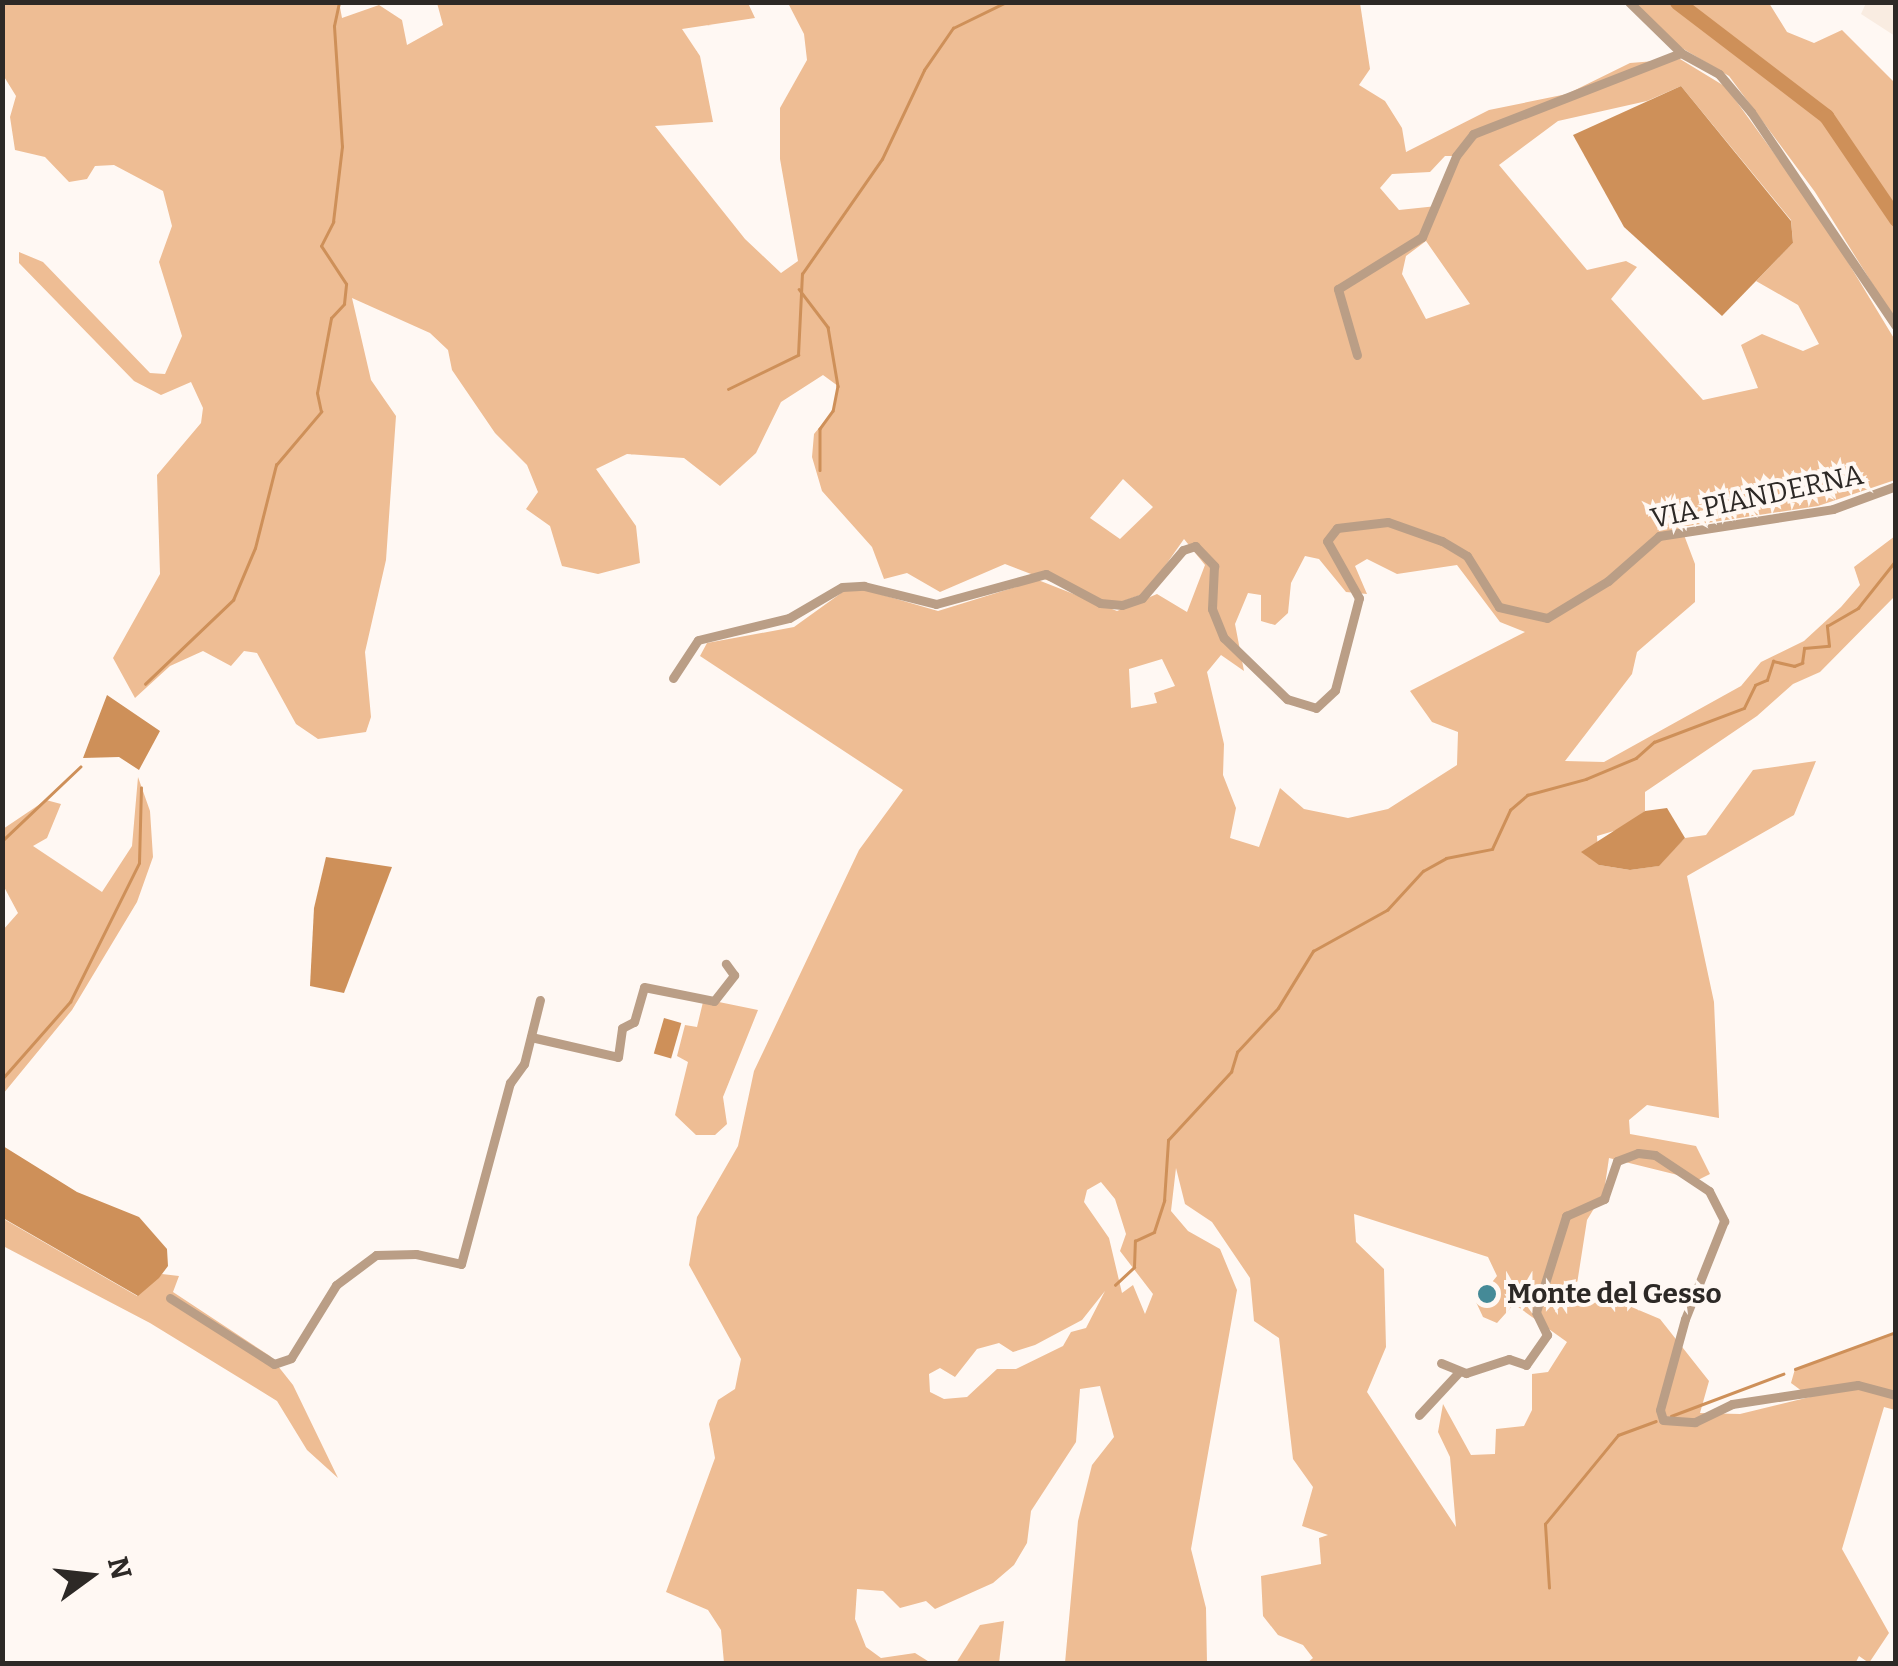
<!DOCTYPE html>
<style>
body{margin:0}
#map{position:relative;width:1898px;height:1666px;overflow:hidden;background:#fff8f3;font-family:Bitter,serif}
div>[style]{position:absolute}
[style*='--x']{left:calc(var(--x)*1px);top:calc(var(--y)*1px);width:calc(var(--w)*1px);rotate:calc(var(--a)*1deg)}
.built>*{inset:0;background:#f9ece1}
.green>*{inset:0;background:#eebd94}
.water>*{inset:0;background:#ce9059;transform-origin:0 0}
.stream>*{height:2.5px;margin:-1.25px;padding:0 1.25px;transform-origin:1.25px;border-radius:1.25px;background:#ce9059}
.river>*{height:15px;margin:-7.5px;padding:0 7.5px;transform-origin:7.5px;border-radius:7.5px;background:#ce9059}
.street>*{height:9px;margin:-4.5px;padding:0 4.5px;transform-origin:4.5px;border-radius:4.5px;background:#ba9e86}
.dots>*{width:28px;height:28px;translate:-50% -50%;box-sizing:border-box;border:5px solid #fff8f3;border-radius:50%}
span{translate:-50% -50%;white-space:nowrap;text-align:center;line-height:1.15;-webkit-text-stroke:8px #fff8f3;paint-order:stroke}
.street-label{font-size:28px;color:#2d2926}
.poi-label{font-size:28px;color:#2d2926;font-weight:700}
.left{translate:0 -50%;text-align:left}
.frame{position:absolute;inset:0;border:5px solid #2d2926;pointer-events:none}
.north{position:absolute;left:40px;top:1526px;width:100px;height:100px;-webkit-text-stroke:8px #fff8f3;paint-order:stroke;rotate:75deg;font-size:28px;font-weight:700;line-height:40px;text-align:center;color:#2d2926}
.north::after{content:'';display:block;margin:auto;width:35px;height:45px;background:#2d2926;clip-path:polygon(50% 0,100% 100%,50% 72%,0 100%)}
</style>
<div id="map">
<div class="built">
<i style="clip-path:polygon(1866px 3px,1895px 3px,1895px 36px,1861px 14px)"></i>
</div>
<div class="green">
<i style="clip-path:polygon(evenodd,339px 2px,342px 18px,379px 5px,402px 20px,407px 45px,443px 25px,437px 3px,748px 3px,755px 18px,682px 29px,700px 56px,713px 122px,655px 126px,745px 239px,781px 273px,798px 261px,780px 159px,780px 108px,807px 60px,804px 34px,788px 3px,1360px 3px,1370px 69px,1359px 85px,1385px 101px,1402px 128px,1406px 152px,1489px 110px,1567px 94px,1630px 63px,1680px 59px,1726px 87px,1823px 221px,1895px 340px,1895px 480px,1818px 506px,1681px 527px,1695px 564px,1695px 602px,1637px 652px,1632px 674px,1565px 761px,1604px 762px,1741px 686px,1761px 662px,1804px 641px,1841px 607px,1860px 585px,1854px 567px,1895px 536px,1895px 596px,1820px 672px,1793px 684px,1757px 716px,1645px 792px,1645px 811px,1624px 828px,1597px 836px,1599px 865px,1630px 870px,1658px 866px,1685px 838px,1706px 835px,1753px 770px,1816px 761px,1794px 815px,1687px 876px,1714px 1002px,1719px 1118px,1647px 1105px,1629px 1120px,1630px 1134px,1696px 1146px,1710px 1174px,1698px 1180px,1609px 1158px,1604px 1192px,1587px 1220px,1577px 1284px,1660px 1319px,1709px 1381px,1700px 1413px,1740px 1414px,1810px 1397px,1791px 1383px,1795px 1369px,1895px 1332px,1895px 1410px,1884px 1407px,1842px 1549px,1889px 1633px,1869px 1663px,1859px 1656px,1855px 1664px,1307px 1663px,1313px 1658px,1303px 1645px,1278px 1635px,1263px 1616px,1261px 1576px,1321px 1564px,1319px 1538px,1328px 1535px,1302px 1526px,1313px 1487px,1293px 1459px,1279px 1338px,1254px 1321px,1250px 1278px,1212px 1222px,1185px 1204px,1176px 1168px,1171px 1211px,1188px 1231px,1220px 1249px,1237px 1290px,1191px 1549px,1206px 1608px,1207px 1663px,1065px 1663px,1078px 1521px,1092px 1465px,1114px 1437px,1100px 1386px,1080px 1389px,1076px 1442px,1031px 1511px,1027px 1543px,1014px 1565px,993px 1583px,935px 1609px,926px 1601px,900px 1608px,883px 1591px,857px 1589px,855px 1619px,866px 1647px,881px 1658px,915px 1653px,931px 1663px,724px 1663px,721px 1630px,708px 1610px,666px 1592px,715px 1458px,709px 1424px,718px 1400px,735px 1389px,741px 1359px,689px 1265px,697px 1217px,738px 1146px,754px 1071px,859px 850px,903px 790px,700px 656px,707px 643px,794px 627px,844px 591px,862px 589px,938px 611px,1038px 580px,1117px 611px,1157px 594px,1187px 612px,1205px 565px,1184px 539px,1146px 593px,1112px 605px,1005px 564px,940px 592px,907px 573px,884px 579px,872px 547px,822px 491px,812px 457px,814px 434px,833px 411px,838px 386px,823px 375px,781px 402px,756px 453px,720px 486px,684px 458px,627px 454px,596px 469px,636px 526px,640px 563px,598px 574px,562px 566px,550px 526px,526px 509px,538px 492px,527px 465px,495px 433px,452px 370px,448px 350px,430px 333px,352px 298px,371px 380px,396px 416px,386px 560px,365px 652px,371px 717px,366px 732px,318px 739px,296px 724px,257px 653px,244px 651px,231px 666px,203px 651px,170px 666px,135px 698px,113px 658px,160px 574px,157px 475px,201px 423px,203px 408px,191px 382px,161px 395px,134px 381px,19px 263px,19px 252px,43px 262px,150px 373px,165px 374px,182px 336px,159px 262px,172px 226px,163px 191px,114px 165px,95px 166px,87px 179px,69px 182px,45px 157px,15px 150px,10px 117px,16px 96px,3px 75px,3px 3px,339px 2px,1681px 86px,1791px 220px,1793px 243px,1756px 281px,1798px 305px,1819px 344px,1803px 351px,1762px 334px,1741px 345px,1758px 388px,1703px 400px,1611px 299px,1637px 267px,1626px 261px,1587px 270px,1499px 165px,1558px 121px,1647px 101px,1681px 86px,339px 2px,1445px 156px,1455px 156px,1437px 206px,1399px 210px,1380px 188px,1392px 174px,1430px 172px,1445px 156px,339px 2px,1426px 241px,1470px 304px,1426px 319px,1402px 274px,1406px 256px,1426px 241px,339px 2px,1123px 479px,1153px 507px,1120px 539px,1090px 518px,1123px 479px,339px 2px,1305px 556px,1319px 559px,1346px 592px,1367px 594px,1355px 566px,1367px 559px,1397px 574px,1457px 565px,1500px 622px,1525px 632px,1410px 691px,1432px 722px,1458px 732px,1457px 765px,1388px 809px,1348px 818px,1304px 809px,1280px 788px,1259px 847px,1230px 838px,1236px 808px,1223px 775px,1224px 744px,1207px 672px,1221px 655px,1244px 671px,1235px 624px,1248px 593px,1261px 595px,1261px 621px,1275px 625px,1288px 613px,1291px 583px,1305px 556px,339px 2px,1162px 659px,1175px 686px,1154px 693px,1157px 703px,1131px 708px,1129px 669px,1162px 659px,339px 2px,1101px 1182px,1115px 1199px,1126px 1234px,1120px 1251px,1153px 1294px,1145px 1314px,1133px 1285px,1122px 1293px,1109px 1238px,1084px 1202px,1087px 1190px,1101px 1182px,339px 2px,1354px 1214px,1488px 1257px,1497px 1276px,1476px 1302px,1483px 1317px,1497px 1323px,1514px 1304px,1567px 1342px,1548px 1372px,1532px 1374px,1532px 1410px,1524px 1426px,1496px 1429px,1495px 1454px,1471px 1455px,1443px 1404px,1438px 1432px,1450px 1457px,1456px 1527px,1367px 1392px,1386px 1347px,1384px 1269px,1356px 1242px,1354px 1214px,339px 2px,1105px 1291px,1086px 1328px,1071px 1332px,1063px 1346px,1016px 1369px,997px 1369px,967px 1397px,944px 1399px,930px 1392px,929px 1374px,940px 1368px,955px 1377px,977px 1349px,999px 1343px,1013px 1352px,1035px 1345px,1082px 1320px,1105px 1291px)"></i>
<i style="clip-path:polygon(1634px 3px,1769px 3px,1787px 32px,1814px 43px,1842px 30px,1895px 83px,1895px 320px,1815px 192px,1729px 76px,1680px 47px)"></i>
<i style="clip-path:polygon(138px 777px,150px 811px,153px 857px,137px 902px,72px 1010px,3px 1094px,3px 930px,18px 913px,3px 885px,3px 829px,46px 800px,61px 804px,47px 838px,33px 846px,102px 892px,132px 846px)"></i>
<i style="clip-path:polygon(714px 1001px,758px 1010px,723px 1097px,727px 1124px,715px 1135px,696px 1135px,675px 1115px,688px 1062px,677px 1056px,685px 1025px,697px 1027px,703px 1002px)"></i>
<i style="clip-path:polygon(2px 1218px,137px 1296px,162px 1274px,179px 1276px,173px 1292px,270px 1356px,293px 1385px,338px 1478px,307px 1450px,277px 1401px,150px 1323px,3px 1246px)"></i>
<i style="clip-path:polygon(1004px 1621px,999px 1663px,956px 1663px,980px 1625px)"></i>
</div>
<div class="water">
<i style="clip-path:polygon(1681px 86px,1791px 221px,1793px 243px,1722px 316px,1624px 227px,1573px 135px)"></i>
<i style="clip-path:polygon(107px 695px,160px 731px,139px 770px,119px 757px,83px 758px)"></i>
<i style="clip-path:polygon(1667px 808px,1685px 838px,1659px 866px,1630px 870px,1599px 865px,1581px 852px,1645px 811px)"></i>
<i style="clip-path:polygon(326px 857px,392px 867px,344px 993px,310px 986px,314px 908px)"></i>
<i style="left:664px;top:1018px;width:18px;height:37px;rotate:16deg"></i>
<i style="clip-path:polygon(3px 1146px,77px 1192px,139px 1217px,167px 1249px,168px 1266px,159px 1278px,138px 1296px,3px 1218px)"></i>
</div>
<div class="stream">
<i style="--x:799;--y:289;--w:48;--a:52.7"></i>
<i style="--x:828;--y:327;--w:60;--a:80.4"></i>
<i style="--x:838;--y:386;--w:25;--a:101"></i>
<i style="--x:833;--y:411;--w:22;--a:126"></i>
<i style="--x:820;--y:429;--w:41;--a:90"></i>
<i style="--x:728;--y:389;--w:78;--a:-25.9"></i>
<i style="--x:798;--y:355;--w:81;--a:-87.2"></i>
<i style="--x:802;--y:274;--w:140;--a:-55.2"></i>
<i style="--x:882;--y:159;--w:98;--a:-64.7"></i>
<i style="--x:924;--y:70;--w:51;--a:-55.4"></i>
<i style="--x:953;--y:28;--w:59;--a:-26.1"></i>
<i style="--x:145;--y:684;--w:122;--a:-43.7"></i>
<i style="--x:233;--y:600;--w:56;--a:-67.1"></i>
<i style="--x:255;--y:548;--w:86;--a:-75.8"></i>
<i style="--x:276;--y:465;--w:70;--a:-49.7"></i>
<i style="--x:321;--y:412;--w:19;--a:-102"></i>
<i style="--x:317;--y:393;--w:76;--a:-79.4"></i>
<i style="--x:331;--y:318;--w:19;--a:-47"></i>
<i style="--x:344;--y:304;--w:20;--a:-84"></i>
<i style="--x:346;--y:284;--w:45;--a:-123.3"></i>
<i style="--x:321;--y:246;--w:27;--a:-63"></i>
<i style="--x:333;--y:222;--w:76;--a:-83.2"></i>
<i style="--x:342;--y:147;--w:121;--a:-93.8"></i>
<i style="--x:334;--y:26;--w:25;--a:-78"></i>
<i style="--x:2;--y:841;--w:108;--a:-43.5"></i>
<i style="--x:2;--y:1079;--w:103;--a:-48.6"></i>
<i style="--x:70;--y:1002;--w:155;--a:-63.6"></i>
<i style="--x:139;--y:863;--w:75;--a:-88.5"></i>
<i style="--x:1115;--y:1285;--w:26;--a:-43"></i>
<i style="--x:1134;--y:1267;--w:26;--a:-88"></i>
<i style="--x:1135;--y:1241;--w:21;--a:-25"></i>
<i style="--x:1154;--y:1232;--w:33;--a:-72"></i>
<i style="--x:1164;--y:1201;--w:61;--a:-86.2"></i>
<i style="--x:1168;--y:1140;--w:93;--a:-47.2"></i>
<i style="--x:1231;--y:1072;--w:21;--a:-73"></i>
<i style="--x:1237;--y:1052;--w:60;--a:-47"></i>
<i style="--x:1278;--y:1008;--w:67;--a:-58.4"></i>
<i style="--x:1313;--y:951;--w:85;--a:-29"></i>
<i style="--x:1387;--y:910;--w:53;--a:-47.3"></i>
<i style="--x:1423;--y:871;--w:26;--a:-29"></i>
<i style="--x:1446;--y:858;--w:47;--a:-11.1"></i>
<i style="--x:1492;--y:849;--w:43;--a:-65.2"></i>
<i style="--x:1510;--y:810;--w:23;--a:-41"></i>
<i style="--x:1527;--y:795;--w:61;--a:-15.2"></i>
<i style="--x:1586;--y:779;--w:54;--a:-22.8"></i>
<i style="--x:1636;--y:758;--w:24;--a:-42"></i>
<i style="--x:1654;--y:742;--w:96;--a:-20.7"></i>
<i style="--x:1744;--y:708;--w:25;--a:-64"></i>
<i style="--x:1755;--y:685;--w:13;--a:-23"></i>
<i style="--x:1767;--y:680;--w:20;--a:-72"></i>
<i style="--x:1773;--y:661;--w:22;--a:13"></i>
<i style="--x:1794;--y:666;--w:9;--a:-21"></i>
<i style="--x:1802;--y:663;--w:15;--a:-82"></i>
<i style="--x:1804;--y:648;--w:25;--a:-5"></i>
<i style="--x:1829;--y:646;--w:20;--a:-96"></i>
<i style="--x:1827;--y:626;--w:36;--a:-30"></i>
<i style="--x:1858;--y:608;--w:61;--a:-51.6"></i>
<i style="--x:1795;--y:1369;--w:108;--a:-20.1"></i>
<i style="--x:1671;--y:1416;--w:120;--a:-20.6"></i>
<i style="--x:1549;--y:1588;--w:64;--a:-93.6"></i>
<i style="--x:1545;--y:1524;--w:115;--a:-50.6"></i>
<i style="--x:1618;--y:1435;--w:40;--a:-20.2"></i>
</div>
<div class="river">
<i style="--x:1677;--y:2;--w:188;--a:37.4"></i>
<i style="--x:1826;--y:116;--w:125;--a:55.8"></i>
</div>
<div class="street">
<i style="--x:1629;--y:2;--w:73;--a:44.4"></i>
<i style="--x:1681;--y:53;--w:43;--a:28.9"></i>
<i style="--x:1719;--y:74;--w:50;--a:49.9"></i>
<i style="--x:1751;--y:112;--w:258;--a:55.9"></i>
<i style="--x:1357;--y:355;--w:69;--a:-106.1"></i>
<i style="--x:1338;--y:289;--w:99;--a:-31.8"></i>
<i style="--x:1422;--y:237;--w:88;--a:-67.2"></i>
<i style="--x:1456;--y:156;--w:28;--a:-52"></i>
<i style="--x:1473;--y:134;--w:223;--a:-21.3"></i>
<i style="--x:673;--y:678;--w:45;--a:-56.7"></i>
<i style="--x:698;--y:640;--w:94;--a:-13.6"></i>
<i style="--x:789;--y:618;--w:61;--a:-30.3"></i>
<i style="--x:842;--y:587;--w:22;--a:-3"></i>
<i style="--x:864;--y:586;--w:74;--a:14"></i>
<i style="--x:936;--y:604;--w:114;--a:-15.3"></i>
<i style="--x:1046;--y:574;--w:61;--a:28.2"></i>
<i style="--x:1100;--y:603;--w:22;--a:5"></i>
<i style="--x:1122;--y:605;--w:21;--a:-19"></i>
<i style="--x:1142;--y:598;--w:63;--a:-49.5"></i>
<i style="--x:1183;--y:550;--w:13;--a:-18"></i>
<i style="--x:1195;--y:546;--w:28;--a:46"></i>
<i style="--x:1214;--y:566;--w:43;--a:92.7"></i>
<i style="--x:1212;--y:609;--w:31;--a:68"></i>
<i style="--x:1224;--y:638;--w:88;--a:44.1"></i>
<i style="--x:1287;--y:699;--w:30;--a:17"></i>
<i style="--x:1316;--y:708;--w:26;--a:-43"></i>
<i style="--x:1335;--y:690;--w:95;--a:-75.4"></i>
<i style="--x:1359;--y:598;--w:65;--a:-119.3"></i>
<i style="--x:1327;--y:541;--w:16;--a:-52"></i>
<i style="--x:1337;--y:528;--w:51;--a:-6.7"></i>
<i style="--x:1388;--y:522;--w:57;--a:19.4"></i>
<i style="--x:1442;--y:541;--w:29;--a:31"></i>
<i style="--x:1467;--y:556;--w:60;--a:57.9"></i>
<i style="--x:1499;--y:607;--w:49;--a:12.9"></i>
<i style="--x:1547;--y:618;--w:71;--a:-31.2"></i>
<i style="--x:1608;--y:581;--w:68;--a:-41.4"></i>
<i style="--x:1659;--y:536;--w:176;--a:-8.8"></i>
<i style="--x:1833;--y:509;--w:67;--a:-20.1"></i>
<i style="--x:531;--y:1037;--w:89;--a:12.9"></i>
<i style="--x:618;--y:1057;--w:29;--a:-82"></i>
<i style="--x:622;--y:1028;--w:13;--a:-27"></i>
<i style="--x:634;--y:1022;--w:36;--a:-74"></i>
<i style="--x:644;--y:987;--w:71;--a:11.3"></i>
<i style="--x:714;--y:1001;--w:33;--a:-52"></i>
<i style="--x:734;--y:975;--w:14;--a:-126"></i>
<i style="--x:170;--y:1298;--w:123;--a:32.4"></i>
<i style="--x:274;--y:1364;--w:18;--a:-19"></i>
<i style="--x:291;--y:1358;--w:86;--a:-58.3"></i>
<i style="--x:336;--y:1285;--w:50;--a:-36.9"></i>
<i style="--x:376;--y:1255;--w:40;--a:-1.4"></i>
<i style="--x:416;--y:1254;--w:46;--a:12.5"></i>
<i style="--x:461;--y:1264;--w:188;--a:-74.9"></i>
<i style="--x:510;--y:1083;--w:24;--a:-54"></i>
<i style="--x:524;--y:1064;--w:66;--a:-76"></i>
<i style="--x:1441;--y:1363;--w:27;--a:22"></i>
<i style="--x:1466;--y:1373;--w:45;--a:-18"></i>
<i style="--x:1509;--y:1359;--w:18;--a:19"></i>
<i style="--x:1526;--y:1365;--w:37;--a:-55"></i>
<i style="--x:1547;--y:1335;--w:25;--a:-116"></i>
<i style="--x:1536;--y:1312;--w:101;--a:-72.6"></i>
<i style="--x:1566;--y:1216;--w:42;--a:-24.1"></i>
<i style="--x:1604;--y:1199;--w:40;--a:-71.1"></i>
<i style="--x:1617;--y:1161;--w:22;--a:-21"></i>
<i style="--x:1638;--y:1153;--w:17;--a:7"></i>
<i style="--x:1655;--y:1155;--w:65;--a:33.7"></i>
<i style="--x:1709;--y:1191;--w:34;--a:63"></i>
<i style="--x:1724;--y:1221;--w:105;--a:111.7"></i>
<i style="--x:1685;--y:1319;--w:94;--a:105.4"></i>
<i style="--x:1660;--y:1410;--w:10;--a:73"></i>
<i style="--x:1663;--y:1420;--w:32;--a:4"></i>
<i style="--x:1695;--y:1422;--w:41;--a:-25.9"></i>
<i style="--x:1732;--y:1404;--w:127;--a:-8.6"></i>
<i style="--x:1858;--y:1385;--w:39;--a:15"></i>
<i style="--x:1419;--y:1415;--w:57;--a:-47.1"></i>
</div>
<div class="dots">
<i style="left:1487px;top:1294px;background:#458a97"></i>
</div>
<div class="street-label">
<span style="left:1757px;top:497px;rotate:-12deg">VIA PIANDERNA</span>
</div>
<div class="poi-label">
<span class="left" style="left:1507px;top:1294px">Monte del Gesso</span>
</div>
<div class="frame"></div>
<div class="north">N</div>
</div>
